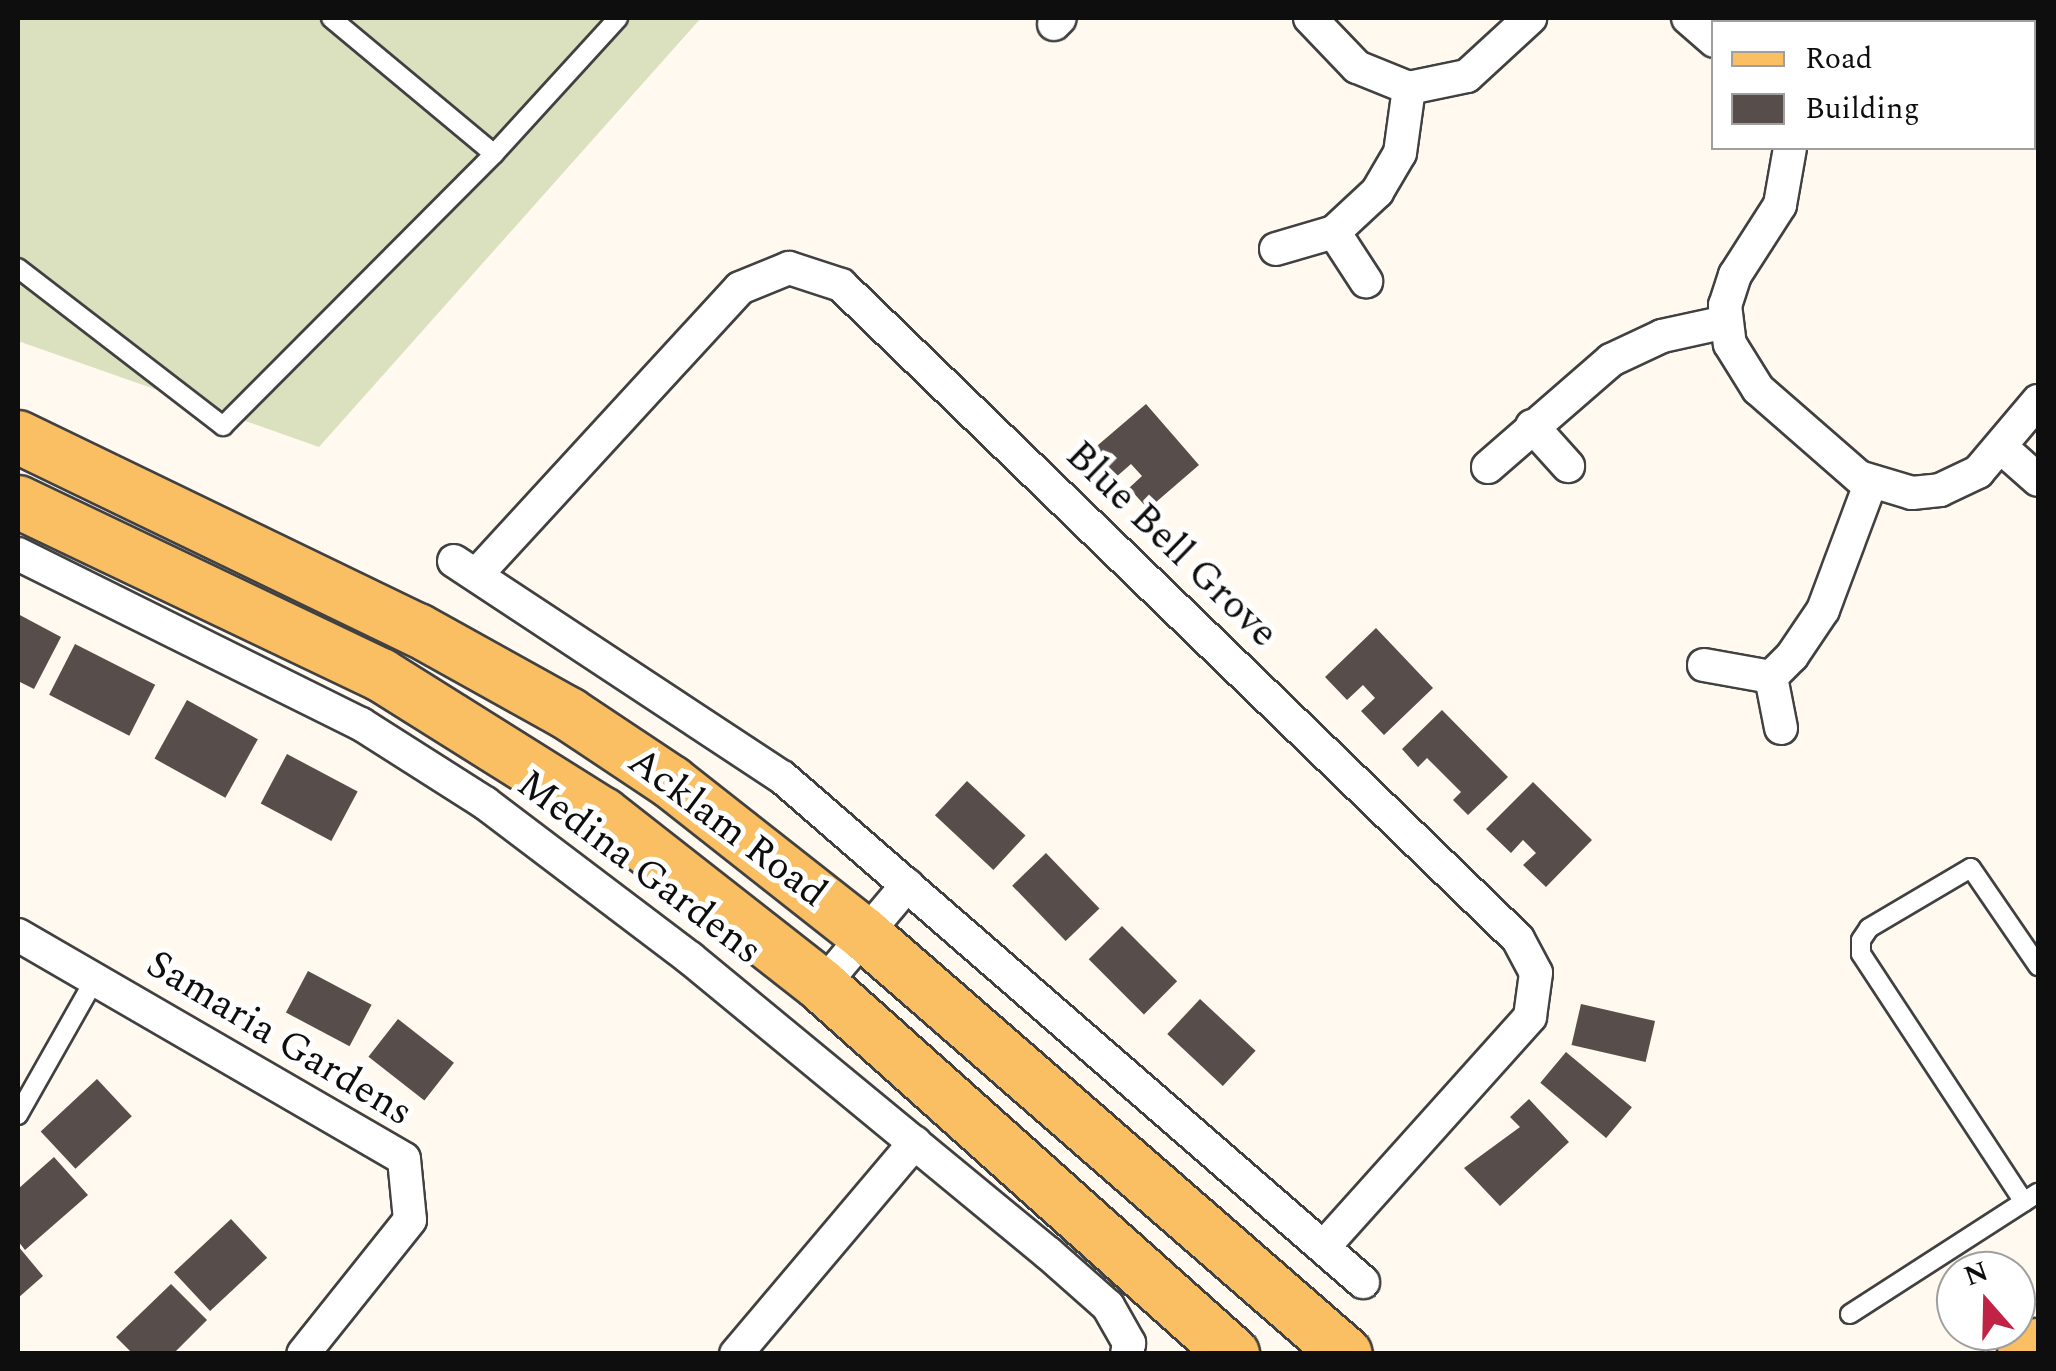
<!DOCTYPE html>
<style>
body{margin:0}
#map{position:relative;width:2056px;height:1371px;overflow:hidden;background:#fff9ef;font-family:Spectral,serif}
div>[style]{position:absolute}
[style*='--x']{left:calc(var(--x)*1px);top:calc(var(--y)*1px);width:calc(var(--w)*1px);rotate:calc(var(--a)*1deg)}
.green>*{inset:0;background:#daeab7}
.cemetery>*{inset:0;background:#dbe1bf}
.building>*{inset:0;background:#574d4a;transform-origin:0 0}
.roads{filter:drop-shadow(2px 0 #414141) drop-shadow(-2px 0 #414141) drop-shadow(0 2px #414141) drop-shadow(0 -2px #414141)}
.lane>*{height:18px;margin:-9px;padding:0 9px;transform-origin:9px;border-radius:9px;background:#fff}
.street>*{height:32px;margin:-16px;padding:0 16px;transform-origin:16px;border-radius:16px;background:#fff}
.primary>*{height:52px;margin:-26px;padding:0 26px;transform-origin:26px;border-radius:26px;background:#fabe63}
span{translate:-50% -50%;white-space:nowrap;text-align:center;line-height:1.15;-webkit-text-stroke:10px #fff;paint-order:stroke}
.street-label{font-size:40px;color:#0e0e0e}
.frame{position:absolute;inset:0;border:20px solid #0e0e0e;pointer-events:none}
.legend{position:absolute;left:1711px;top:20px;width:325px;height:130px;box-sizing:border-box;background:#fff;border:2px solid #9f9f9f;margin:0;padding:12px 18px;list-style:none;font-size:30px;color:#0e0e0e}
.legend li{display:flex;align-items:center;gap:20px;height:50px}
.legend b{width:50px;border:2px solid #9f9f9f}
.north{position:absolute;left:1936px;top:1251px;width:100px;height:100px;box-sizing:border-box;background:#fff;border:2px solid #9f9f9f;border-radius:50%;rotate:340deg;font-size:28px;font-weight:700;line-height:40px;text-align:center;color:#0e0e0e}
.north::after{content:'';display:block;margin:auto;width:35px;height:45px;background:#c02343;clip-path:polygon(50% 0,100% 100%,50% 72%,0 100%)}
</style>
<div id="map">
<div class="green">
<i style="clip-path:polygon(1954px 18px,2038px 18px,2038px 101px,2034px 22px)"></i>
</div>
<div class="cemetery">
<i style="clip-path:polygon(18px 18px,701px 18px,319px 447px,18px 341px)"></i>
</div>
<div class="building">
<i style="clip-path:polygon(1146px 404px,1199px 465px,1148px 509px,1129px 488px,1142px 476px,1131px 464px,1115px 478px,1091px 451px)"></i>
<i style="clip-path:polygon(18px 614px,61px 637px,34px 689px,18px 681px)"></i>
<i style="clip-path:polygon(1376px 628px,1433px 688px,1384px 735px,1361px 711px,1375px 698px,1363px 685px,1347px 700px,1325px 677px)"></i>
<i style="left:75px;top:644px;width:90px;height:57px;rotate:27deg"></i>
<i style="left:187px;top:700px;width:81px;height:67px;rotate:29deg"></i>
<i style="clip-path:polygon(1442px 710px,1508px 777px,1468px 815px,1453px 800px,1461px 792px,1427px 758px,1418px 767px,1402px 749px)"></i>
<i style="left:287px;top:754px;width:80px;height:56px;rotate:28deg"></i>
<i style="left:967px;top:781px;width:80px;height:47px;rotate:43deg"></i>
<i style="clip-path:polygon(1533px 782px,1592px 840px,1546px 887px,1523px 865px,1536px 853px,1523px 840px,1511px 853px,1486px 829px)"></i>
<i style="left:1046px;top:853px;width:77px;height:47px;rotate:46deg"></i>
<i style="left:1122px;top:926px;width:78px;height:47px;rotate:45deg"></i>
<i style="left:308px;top:971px;width:72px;height:47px;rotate:28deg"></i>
<i style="left:1200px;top:999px;width:76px;height:48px;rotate:43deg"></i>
<i style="left:1581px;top:1004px;width:76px;height:42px;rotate:13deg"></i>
<i style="left:398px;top:1019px;width:71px;height:48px;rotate:38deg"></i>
<i style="left:1566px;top:1052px;width:86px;height:40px;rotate:40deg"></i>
<i style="left:97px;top:1079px;width:51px;height:77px;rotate:47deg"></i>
<i style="clip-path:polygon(1529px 1099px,1569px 1142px,1500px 1206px,1464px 1168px,1520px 1127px,1510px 1117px)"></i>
<i style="clip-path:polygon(54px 1157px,88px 1195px,25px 1250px,18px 1241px,18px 1189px)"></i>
<i style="left:231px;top:1219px;width:53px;height:78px;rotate:47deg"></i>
<i style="clip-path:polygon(18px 1246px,43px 1276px,18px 1298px)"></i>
<i style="clip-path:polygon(171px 1284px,207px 1320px,173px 1354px,133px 1354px,116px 1337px)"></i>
</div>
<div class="roads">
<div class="lane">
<i style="--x:331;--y:18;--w:212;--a:39.8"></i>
<i style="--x:18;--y:268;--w:259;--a:37.6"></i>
<i style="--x:223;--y:426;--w:384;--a:-45.1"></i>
<i style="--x:494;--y:154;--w:184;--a:-47.6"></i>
<i style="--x:18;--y:1115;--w:156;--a:-60.5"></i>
<i style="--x:2024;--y:1202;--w:297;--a:-123.3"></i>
<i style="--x:1861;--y:954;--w:14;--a:-90"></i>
<i style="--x:1861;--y:940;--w:14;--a:-56"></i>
<i style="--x:1869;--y:928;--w:118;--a:-30.5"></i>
<i style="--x:1971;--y:868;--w:119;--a:55.6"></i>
<i style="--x:1850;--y:1314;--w:224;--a:-32.8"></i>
</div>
<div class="street">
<i style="--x:1310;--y:18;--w:68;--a:46.2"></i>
<i style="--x:1357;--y:67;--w:56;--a:22"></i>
<i style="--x:1409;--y:88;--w:59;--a:-11.7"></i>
<i style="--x:1467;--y:76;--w:86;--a:-42.6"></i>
<i style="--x:1688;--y:18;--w:35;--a:41"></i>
<i style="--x:1054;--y:24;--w:8;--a:-45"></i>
<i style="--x:1790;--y:148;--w:58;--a:100"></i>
<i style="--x:1780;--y:205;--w:83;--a:122.7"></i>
<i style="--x:1735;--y:275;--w:32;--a:108"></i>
<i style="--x:1725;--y:305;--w:39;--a:83"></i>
<i style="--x:1730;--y:344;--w:53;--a:58.1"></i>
<i style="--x:1758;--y:389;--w:134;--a:41.1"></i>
<i style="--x:1859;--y:477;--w:55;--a:16.8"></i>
<i style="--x:1912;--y:493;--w:28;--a:-6"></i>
<i style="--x:1940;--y:490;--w:42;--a:-25.3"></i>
<i style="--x:1978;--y:472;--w:93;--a:-49.8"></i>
<i style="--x:1334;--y:232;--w:59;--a:56.9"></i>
<i style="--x:1276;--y:249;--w:60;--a:-16.3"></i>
<i style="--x:1334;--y:232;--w:59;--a:-42.9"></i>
<i style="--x:1377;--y:192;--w:45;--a:-59.5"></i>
<i style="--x:1400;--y:153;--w:66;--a:-82.1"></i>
<i style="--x:1532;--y:426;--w:54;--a:48"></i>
<i style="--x:2002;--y:448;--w:48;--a:41.6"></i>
<i style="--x:1488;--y:467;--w:163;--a:-41"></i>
<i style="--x:1611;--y:360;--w:56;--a:-25.2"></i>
<i style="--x:1662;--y:336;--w:66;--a:-12.3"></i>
<i style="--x:18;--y:554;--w:383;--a:26.4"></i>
<i style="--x:361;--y:724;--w:147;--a:32.5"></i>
<i style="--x:485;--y:803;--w:257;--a:37.1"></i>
<i style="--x:690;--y:958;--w:464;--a:39.5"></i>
<i style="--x:1048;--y:1253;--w:80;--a:41.5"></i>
<i style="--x:1108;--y:1306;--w:43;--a:60.4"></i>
<i style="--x:1129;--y:1343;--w:11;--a:100"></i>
<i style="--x:454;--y:561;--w:393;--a:33.4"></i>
<i style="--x:782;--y:777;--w:770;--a:41"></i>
<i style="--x:478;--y:573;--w:387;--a:-47.4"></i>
<i style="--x:740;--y:288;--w:53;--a:-22.2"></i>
<i style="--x:789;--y:268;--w:55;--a:18.1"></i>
<i style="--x:841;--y:285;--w:941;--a:44.01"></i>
<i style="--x:1518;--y:939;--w:38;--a:62"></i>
<i style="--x:1536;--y:973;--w:44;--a:97.8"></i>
<i style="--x:1530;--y:1017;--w:305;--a:131.9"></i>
<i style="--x:1704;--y:665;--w:68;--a:10.2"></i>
<i style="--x:1771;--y:677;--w:30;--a:-45"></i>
<i style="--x:1792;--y:656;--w:55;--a:-56"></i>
<i style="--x:1823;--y:610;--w:134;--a:-69.5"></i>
<i style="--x:1771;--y:677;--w:52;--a:78.9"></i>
<i style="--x:18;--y:935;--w:446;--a:30.1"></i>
<i style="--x:404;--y:1159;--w:61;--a:84.4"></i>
<i style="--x:410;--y:1220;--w:171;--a:128.6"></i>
<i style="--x:822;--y:986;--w:132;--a:-49.9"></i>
<i style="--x:736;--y:1354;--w:277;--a:-49.8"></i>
</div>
<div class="primary">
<i style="--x:18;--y:437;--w:444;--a:25.8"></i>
<i style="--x:418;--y:630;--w:173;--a:29.1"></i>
<i style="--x:569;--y:714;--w:123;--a:33.7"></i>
<i style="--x:671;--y:782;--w:246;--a:38.2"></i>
<i style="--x:864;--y:934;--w:639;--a:41.07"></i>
<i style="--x:18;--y:502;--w:402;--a:25.5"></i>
<i style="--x:381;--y:675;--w:262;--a:32.1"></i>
<i style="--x:603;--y:814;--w:278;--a:38.1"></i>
<i style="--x:822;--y:986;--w:552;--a:41.84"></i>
<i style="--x:2024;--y:1354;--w:17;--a:-33"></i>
</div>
</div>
<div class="street-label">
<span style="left:1171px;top:545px;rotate:44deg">Blue Bell Grove</span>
<span style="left:727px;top:828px;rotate:37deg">Acklam Road</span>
<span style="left:639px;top:868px;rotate:37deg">Medina Gardens</span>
<span style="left:279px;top:1039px;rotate:31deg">Samaria Gardens</span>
</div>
<div class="frame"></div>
<ul class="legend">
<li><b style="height:12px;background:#fabe63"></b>Road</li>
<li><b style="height:28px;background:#574d4a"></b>Building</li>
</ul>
<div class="north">N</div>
</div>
